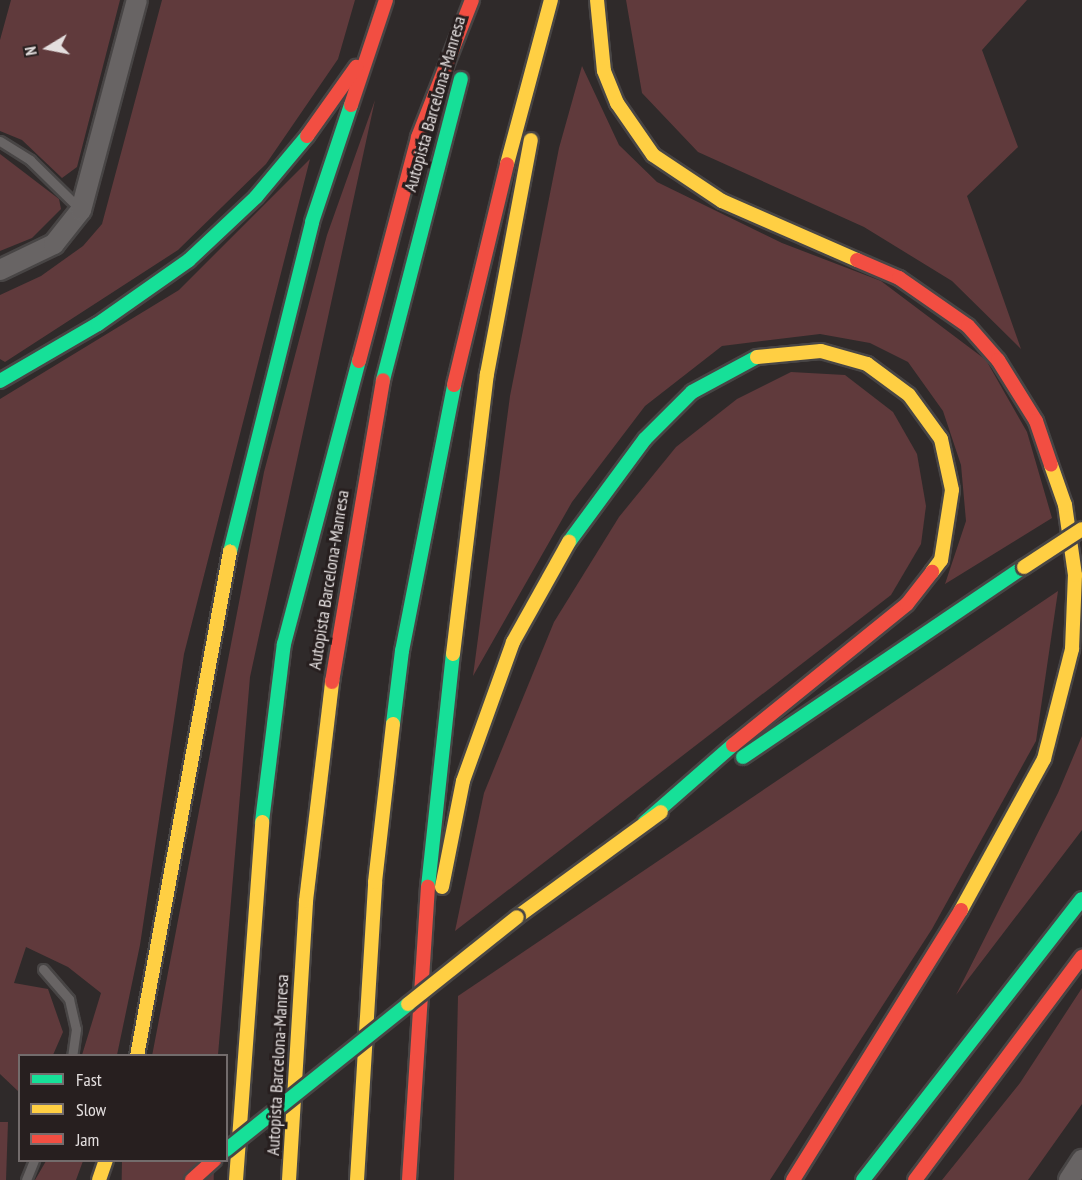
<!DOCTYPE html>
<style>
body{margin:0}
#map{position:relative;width:1082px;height:1180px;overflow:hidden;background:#2f2a2a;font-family:"PT Sans Narrow",sans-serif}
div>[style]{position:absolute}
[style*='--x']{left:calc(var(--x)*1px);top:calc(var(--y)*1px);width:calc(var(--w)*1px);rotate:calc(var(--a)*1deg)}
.green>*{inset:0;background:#603a3c;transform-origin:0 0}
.roads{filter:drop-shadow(2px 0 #484545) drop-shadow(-2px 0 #484545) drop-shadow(0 2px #484545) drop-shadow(0 -2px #484545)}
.lane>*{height:9px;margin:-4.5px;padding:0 4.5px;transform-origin:4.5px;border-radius:4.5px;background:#686464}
.street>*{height:20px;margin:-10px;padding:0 10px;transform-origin:10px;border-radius:10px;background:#686464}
.fast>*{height:14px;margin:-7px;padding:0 7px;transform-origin:7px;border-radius:7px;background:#16e098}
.slow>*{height:14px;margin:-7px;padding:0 7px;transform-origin:7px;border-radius:7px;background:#ffcf43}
.jam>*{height:14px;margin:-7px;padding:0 7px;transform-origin:7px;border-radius:7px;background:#f24e42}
.bridges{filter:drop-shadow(2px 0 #484545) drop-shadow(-2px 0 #484545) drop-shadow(0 2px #484545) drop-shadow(0 -2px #484545)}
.fast-bridge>*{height:14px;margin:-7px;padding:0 7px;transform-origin:7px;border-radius:7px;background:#16e098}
.slow-bridge>*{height:14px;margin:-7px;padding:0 7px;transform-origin:7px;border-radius:7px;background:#ffcf43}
span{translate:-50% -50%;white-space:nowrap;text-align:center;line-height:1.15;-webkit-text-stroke:6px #271f1f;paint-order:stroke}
.street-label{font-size:18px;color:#e4dfdf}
.legend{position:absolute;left:18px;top:1054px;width:210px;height:108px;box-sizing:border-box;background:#271f1f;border:2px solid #736c6c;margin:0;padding:8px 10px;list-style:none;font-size:18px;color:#e4dfdf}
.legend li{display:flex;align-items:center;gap:12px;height:30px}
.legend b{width:30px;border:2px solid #736c6c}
.north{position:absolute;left:18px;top:18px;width:60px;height:60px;-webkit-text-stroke:4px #271f1f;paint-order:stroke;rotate:260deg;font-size:16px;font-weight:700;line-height:24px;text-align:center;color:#e4dfdf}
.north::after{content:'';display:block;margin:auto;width:21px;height:27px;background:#e4dfdf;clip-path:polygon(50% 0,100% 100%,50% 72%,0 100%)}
</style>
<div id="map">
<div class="green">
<i style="clip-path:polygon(11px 0,120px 0,77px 167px,62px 178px,22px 140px,0 131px,0 40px)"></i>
<i style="clip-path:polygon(162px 0,355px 0,338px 59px,266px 164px,178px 250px,5px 362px,0 359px,0 295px,41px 276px,83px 246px,102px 224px)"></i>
<i style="clip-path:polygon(626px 0,1027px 0,982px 50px,1018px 147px,967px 196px,1021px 349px,952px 281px,864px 227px,698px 152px,642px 93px)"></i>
<i style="clip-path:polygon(582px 66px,619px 145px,657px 182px,782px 243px,881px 281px,986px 360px,1027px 432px,1052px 518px,945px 584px,966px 521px,961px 465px,943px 411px,908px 362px,870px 343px,820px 334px,722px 346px,645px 406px,572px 502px,473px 676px,510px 396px,559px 148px)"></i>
<i style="clip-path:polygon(375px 100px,250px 677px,218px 1055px,152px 1056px,264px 472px,327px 235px)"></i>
<i style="clip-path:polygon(0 154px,59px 199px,61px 209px,32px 238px,0 251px)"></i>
<i style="clip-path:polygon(310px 159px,184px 654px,140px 945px,117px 1055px,82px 1055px,101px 993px,68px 967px,26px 947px,14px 983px,48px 989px,63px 1032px,53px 1055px,20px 1056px,19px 1092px,0 1074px,0 399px,179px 290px)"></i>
<i style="clip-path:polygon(791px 372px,845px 375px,893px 412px,917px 454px,926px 506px,921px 544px,891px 595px,455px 931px,484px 793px,554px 622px,619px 517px,676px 447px,737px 399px)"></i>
<i style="clip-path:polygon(1058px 591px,1036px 741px,932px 929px,770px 1180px,454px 1180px,458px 996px)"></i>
<i style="clip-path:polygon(1082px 736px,1082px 830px,956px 995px,1058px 793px)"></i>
<i style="clip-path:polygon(1082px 988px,1082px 1104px,1028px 1180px,942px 1180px,1020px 1083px)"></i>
<i style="clip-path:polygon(0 1122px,8px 1122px,6px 1180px,0 1180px)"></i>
<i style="left:122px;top:1160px;width:92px;height:21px;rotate:1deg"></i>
<i style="clip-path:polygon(46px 1161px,46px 1160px,83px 1161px,76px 1180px,35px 1180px)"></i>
</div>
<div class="roads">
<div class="lane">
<i style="--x:0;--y:141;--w:36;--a:32"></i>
<i style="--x:30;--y:160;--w:71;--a:44.4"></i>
<i style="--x:43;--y:969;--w:40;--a:49"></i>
<i style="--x:69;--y:999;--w:31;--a:77"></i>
<i style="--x:76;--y:1029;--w:27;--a:98"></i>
<i style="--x:26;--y:1180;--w:22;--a:-68"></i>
</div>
<div class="street">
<i style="--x:0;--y:270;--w:60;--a:-25.7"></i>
<i style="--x:54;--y:244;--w:43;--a:-51.5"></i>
<i style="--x:81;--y:210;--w:217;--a:-75.1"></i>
<i style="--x:1069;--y:1180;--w:24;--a:-57"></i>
</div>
<div class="fast">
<i style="--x:383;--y:380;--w:311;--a:-75.5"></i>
<i style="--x:0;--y:381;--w:113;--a:-30.2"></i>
<i style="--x:98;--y:324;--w:111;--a:-35.1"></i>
<i style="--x:189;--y:260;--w:92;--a:-43.2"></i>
<i style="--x:256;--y:197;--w:80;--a:-50.1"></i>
<i style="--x:569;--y:542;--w:128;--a:-53.6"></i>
<i style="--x:645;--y:439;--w:66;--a:-45"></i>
<i style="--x:692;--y:392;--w:74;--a:-28.3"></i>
<i style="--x:230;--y:552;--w:340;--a:-76"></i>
<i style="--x:312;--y:222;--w:123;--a:-71.6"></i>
<i style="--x:393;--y:724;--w:74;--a:-83"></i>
<i style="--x:402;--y:651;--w:271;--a:-78.9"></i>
<i style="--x:743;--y:757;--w:339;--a:-34.1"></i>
<i style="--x:262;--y:822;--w:179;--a:-83"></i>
<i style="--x:284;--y:644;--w:293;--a:-75.2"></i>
<i style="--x:645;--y:822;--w:117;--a:-41.2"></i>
<i style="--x:428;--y:887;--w:234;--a:-83.9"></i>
<i style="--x:863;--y:1180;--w:356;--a:-52.1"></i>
</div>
<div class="slow">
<i style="--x:597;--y:0;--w:71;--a:84.4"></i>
<i style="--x:604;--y:71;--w:35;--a:68"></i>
<i style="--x:617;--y:103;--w:63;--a:55.3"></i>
<i style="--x:653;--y:155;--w:83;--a:33.7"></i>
<i style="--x:722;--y:201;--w:147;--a:23.6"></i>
<i style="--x:507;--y:164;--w:170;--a:-75"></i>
<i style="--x:757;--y:357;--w:64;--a:-5.4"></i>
<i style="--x:821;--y:351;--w:48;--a:15.8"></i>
<i style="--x:867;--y:364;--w:52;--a:36.4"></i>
<i style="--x:909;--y:395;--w:54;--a:54"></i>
<i style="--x:941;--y:439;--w:52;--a:77.8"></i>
<i style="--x:952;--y:490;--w:71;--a:98.9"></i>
<i style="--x:941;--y:560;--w:15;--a:127"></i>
<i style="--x:453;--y:654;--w:282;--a:-83.1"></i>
<i style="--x:487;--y:374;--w:238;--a:-79.4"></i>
<i style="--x:442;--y:887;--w:108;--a:-78.8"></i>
<i style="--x:463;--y:781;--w:148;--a:-70.2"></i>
<i style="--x:513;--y:642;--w:115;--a:-60.8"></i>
<i style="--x:961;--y:910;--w:172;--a:-61.2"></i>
<i style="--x:1044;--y:759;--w:114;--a:-75.7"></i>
<i style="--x:1072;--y:649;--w:74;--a:-87.7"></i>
<i style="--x:1075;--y:575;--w:71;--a:-98.1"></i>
<i style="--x:1065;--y:505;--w:42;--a:-109.3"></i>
<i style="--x:517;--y:917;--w:178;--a:-36.1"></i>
<i style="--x:137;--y:1056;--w:513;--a:-79.55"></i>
<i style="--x:99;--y:1180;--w:21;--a:-71"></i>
<i style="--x:236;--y:1180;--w:359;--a:-85.8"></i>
<i style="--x:289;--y:1180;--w:280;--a:-86.5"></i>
<i style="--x:306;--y:901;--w:221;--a:-83.2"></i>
<i style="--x:357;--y:1180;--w:299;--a:-86.5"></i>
<i style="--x:375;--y:882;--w:159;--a:-83.5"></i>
</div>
<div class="jam">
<i style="--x:351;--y:105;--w:111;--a:-71.6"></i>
<i style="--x:307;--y:136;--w:85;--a:-54.6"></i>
<i style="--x:857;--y:260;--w:46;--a:23.2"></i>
<i style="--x:899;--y:278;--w:84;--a:34.8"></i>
<i style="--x:968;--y:326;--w:45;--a:48.6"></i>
<i style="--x:998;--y:360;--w:72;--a:58.1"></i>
<i style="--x:1036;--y:421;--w:46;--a:71.2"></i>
<i style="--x:359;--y:361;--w:232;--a:-75.2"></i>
<i style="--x:418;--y:137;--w:147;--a:-68.5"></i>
<i style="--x:454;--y:385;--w:227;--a:-76.5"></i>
<i style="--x:332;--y:682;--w:306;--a:-80.4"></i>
<i style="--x:733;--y:745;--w:224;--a:-39"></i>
<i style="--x:907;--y:604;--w:41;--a:-52"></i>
<i style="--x:192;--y:1180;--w:30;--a:-42"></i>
<i style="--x:409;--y:1180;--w:294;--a:-86.3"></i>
<i style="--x:793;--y:1180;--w:318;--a:-58.1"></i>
<i style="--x:915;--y:1180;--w:279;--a:-53.2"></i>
</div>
</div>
<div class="bridges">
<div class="fast-bridge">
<i style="--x:226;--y:1150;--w:233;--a:-38.7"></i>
</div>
<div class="slow-bridge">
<i style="--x:1024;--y:567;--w:69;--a:-33.2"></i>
<i style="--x:408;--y:1004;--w:139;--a:-38.6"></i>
</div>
</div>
<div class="street-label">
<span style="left:435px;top:104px;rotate:-74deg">Autopista Barcelona-Manresa</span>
<span style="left:329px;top:580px;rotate:-81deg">Autopista Barcelona-Manresa</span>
<span style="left:278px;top:1065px;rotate:-87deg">Autopista Barcelona-Manresa</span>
</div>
<ul class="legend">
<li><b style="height:8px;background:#16e098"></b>Fast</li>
<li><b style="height:8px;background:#ffcf43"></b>Slow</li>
<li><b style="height:8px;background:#f24e42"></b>Jam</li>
</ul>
<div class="north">N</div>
</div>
